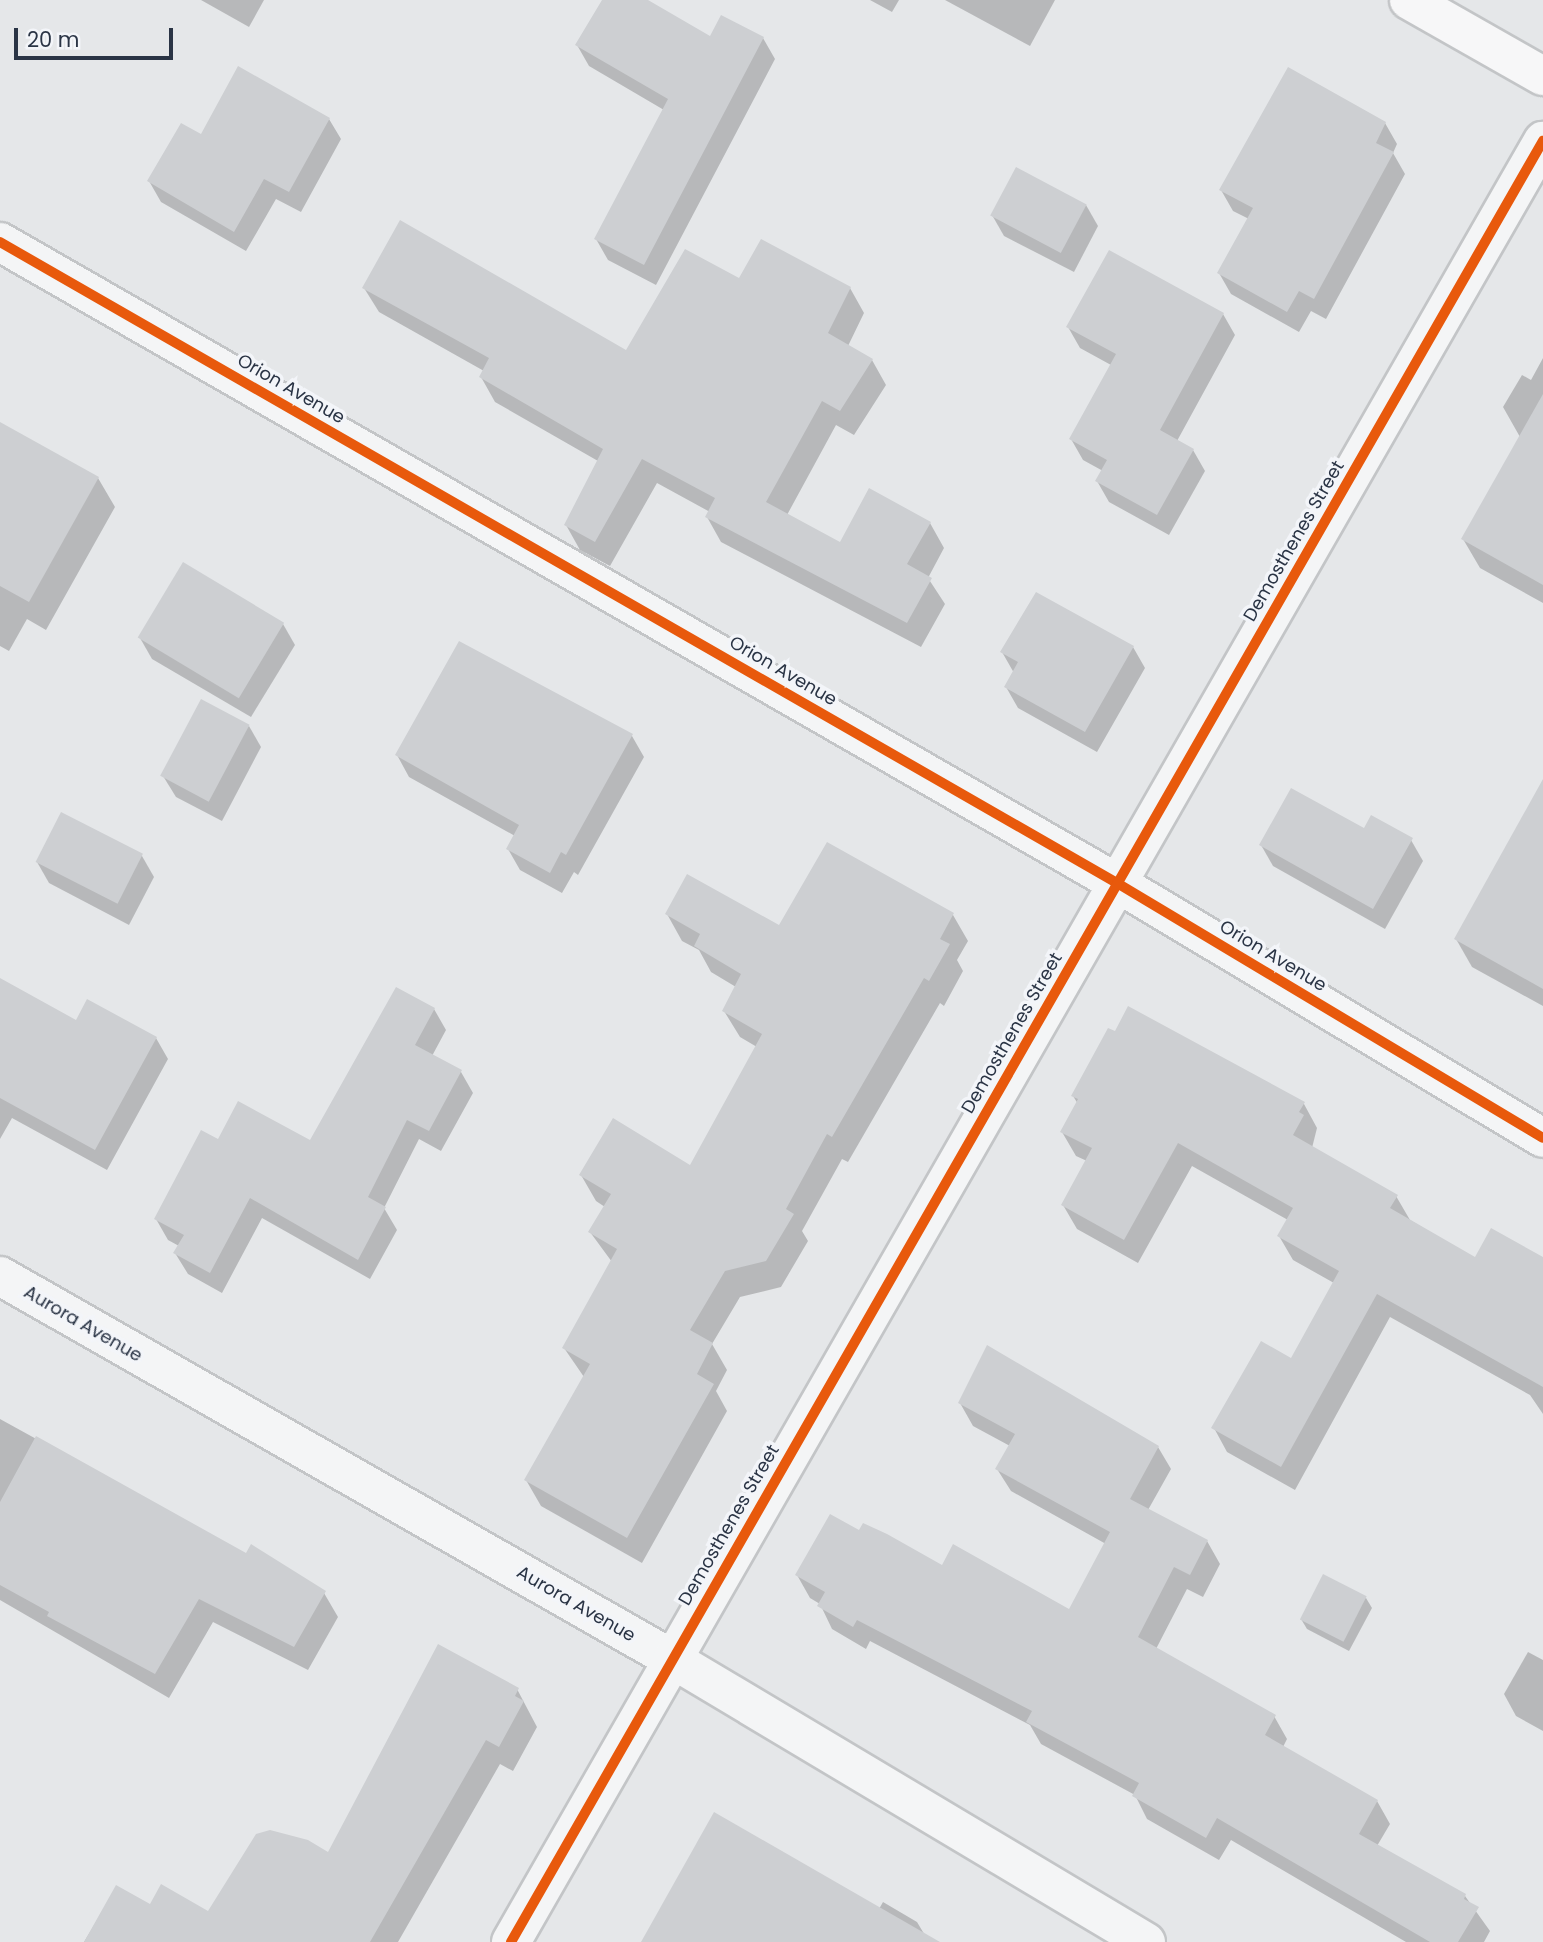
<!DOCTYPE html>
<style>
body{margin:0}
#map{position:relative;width:1543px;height:1942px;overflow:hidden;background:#e5e7e9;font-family:Poppins,sans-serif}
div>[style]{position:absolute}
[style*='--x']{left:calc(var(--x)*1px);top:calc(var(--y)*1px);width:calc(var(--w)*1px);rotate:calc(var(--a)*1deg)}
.shadow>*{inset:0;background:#0003}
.building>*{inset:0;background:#cdcfd2;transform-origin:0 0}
.roads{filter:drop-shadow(2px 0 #c3c5c7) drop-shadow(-2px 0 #c3c5c7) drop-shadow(0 2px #c3c5c7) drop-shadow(0 -2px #c3c5c7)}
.minor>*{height:38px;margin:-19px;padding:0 19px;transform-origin:19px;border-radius:19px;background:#f4f5f6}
.major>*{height:38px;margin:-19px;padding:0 19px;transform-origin:19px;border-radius:19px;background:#f7f7f8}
.cycleway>*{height:10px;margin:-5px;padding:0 5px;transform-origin:5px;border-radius:5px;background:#e8590c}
span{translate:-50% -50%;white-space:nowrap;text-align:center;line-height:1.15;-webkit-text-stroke:7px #f3f5f9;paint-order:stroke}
.street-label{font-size:18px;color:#2a3445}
.scale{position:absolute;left:14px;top:28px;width:159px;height:32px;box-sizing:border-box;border:4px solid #2a3445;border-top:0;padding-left:9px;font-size:21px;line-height:24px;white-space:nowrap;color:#2a3445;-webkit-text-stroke:5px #f3f5f9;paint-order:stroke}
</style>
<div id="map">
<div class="shadow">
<i style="clip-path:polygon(201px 0,264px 0,249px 27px)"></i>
<i style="clip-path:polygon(604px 0,644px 0,710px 39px,763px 38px,775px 59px,656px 285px,608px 260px,596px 239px,664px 110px,589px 66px,577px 45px)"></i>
<i style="clip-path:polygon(870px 0,899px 0,892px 12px)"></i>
<i style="clip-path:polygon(945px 0,1055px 0,1030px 46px)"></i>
<i style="clip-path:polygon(329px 119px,341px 139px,301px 212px,276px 199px,246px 251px,161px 202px,149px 181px,201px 137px)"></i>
<i style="clip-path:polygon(1385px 123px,1397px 144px,1393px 153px,1405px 174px,1326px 319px,1311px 311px,1299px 332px,1231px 294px,1219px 273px,1249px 219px,1233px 211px,1221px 190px)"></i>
<i style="clip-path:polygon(1086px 205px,1098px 226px,1074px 272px,1004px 236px,992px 215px)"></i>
<i style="clip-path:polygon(740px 280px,850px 288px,864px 313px,848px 346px,872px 360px,886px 385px,854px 435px,836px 425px,787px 515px,840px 544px,930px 523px,944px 548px,928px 578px,945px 604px,921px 647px,721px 542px,707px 517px,710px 512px,657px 483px,610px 566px,580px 550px,566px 525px,598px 461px,495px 402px,481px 377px,484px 371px,379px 312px,364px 288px,627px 352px)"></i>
<i style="clip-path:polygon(1223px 314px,1235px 335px,1177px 441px,1193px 450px,1205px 471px,1169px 535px,1109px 502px,1097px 481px,1103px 471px,1083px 460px,1071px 439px,1111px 365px,1080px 348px,1068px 327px)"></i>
<i style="clip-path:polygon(1543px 358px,1543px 603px,1480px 568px,1463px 539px,1520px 437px,1503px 407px,1522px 375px,1531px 380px)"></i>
<i style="clip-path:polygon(0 442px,98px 478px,115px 507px,46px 630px,27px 619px,9px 651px,0 646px)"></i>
<i style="clip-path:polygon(283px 624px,295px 645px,251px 717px,152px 659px,140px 638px)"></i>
<i style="clip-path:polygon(1133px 647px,1145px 668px,1097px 752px,1018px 708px,1006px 687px,1014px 673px,1002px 652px)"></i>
<i style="clip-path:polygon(249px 726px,261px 747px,222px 821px,176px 797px,163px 776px)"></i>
<i style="clip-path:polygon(632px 736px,644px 757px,578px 875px,574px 872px,562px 893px,520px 870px,508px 849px,515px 836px,409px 777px,397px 755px)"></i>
<i style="clip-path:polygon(1543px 782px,1543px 1006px,1472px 967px,1456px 939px)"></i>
<i style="clip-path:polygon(1365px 831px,1411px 840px,1423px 861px,1385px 929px,1273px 866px,1261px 845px)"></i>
<i style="clip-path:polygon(142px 856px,154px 877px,129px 925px,49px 883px,37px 862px)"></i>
<i style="clip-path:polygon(667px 914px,780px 927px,953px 915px,968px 941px,957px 960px,963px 971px,944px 1006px,940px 1003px,848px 1162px,842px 1159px,802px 1231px,808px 1241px,781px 1287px,740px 1297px,712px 1344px,727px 1370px,716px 1391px,727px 1411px,642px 1563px,541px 1506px,526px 1480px,584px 1377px,564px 1348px,612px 1262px,590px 1232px,605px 1207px,596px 1201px,581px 1175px,691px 1167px,757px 1047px,740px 1037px,724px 1011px,736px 987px,711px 972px,699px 950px,682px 941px)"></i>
<i style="clip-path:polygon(0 980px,76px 1023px,156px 1038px,168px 1059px,107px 1170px,12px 1118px,0 1139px)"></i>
<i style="clip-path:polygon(434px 1009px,446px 1030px,432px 1056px,461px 1072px,473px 1093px,441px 1151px,419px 1139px,384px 1208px,397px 1230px,370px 1279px,262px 1218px,222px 1293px,188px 1274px,175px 1253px,179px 1246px,168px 1240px,156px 1219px,218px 1141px,311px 1143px)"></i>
<i style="clip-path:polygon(1073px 1096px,1304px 1104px,1317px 1128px,1312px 1148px,1396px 1196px,1410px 1220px,1476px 1260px,1543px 1262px,1543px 1414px,1530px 1395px,1390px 1317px,1295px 1490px,1227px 1452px,1214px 1428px,1291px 1360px,1334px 1283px,1293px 1260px,1279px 1236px,1288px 1220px,1192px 1166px,1138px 1263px,1077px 1229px,1063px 1205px,1087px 1161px,1076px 1156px,1062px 1132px,1078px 1104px)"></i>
<i style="clip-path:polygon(960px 1403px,1158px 1447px,1171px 1469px,1148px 1510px,1207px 1541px,1220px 1564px,1203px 1597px,1187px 1589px,1156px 1649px,1274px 1716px,1287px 1739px,1283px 1747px,1377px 1801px,1390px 1824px,1377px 1846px,1465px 1896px,1490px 1931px,1484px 1942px,1406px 1942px,1231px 1840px,1219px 1860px,1147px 1819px,1135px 1795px,1041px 1744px,1030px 1725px,870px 1641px,866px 1649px,832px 1629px,820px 1604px,810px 1598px,797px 1575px,860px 1533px,942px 1567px,1070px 1611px,1106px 1544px,1011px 1491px,997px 1469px,1010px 1446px,973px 1426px)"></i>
<i style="clip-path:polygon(0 1419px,247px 1555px,324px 1593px,338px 1617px,308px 1670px,213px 1622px,169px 1698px,0 1600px)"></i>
<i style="clip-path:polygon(1366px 1598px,1372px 1608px,1349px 1651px,1307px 1629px,1301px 1619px)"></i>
<i style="clip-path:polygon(1528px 1652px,1543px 1660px,1543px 1731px,1516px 1716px,1504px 1694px)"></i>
<i style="clip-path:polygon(517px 1689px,537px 1727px,513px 1771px,500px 1764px,398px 1942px,84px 1942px,117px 1887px,150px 1906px,209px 1913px,329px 1855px)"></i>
<i style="clip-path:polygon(883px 1902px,917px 1922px,929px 1942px,643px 1942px,879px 1909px)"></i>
</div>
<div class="building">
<i style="clip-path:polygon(602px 0,648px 0,710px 36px,721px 15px,764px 37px,644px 265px,594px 239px,668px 99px,575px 45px)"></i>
<i style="clip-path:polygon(238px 66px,330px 118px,289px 192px,264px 179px,234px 232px,147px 181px,181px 123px,201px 134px)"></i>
<i style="clip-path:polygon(1288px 67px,1386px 122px,1376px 143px,1394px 152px,1314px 299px,1299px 291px,1287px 312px,1217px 273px,1253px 208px,1219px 190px)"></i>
<i style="left:1016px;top:167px;width:80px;height:55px;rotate:28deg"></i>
<i style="clip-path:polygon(400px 220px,626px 350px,685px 249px,739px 278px,761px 239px,851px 287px,828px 333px,873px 359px,840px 411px,822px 401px,766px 502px,840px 542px,869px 488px,931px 522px,907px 564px,932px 578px,907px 623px,705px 517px,715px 498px,642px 459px,595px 542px,564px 525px,603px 449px,479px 377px,489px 358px,362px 288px)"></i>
<i style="clip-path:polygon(1109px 250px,1224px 313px,1160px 430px,1194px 449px,1157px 515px,1095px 481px,1107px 460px,1069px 439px,1116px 354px,1066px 327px)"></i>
<i style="clip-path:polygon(1543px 394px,1543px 585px,1461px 539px)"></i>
<i style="clip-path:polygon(0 422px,99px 477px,29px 602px,0 586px)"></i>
<i style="left:183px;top:562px;width:118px;height:88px;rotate:31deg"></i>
<i style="clip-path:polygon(1036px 592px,1134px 646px,1085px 732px,1004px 687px,1018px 662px,1000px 652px)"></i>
<i style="clip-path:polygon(459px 641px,633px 734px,566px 855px,561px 852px,550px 873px,506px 849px,519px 825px,395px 755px)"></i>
<i style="left:201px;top:699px;width:55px;height:87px;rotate:28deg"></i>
<i style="clip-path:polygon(1543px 779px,1543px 989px,1454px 939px)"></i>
<i style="clip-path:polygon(1291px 788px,1364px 828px,1371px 815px,1413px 838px,1373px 909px,1259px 845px)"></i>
<i style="left:61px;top:812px;width:92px;height:56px;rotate:27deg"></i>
<i style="clip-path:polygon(827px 842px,954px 913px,940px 939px,950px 944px,929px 981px,924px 978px,832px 1137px,827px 1134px,786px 1209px,794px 1214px,766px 1261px,725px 1271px,690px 1330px,713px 1343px,697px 1374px,714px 1384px,627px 1538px,524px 1480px,590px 1364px,562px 1348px,617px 1249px,588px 1232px,611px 1194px,579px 1175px,613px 1118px,690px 1165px,762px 1034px,722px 1011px,741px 974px,694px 946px,700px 934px,665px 914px,687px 874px,779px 925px)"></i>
<i style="clip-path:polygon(0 978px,76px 1020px,87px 999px,157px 1037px,95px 1150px,0 1098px)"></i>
<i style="clip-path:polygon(396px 987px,435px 1008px,415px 1045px,462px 1070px,429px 1131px,407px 1120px,368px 1197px,386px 1207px,358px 1260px,250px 1198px,210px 1273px,173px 1253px,184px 1235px,154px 1219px,201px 1130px,218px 1139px,238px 1101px,310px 1140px)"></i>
<i style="clip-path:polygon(1128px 1006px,1305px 1102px,1299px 1112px,1304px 1115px,1293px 1135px,1398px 1195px,1390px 1208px,1475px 1257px,1491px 1228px,1543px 1257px,1543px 1387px,1377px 1294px,1281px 1467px,1211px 1428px,1261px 1341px,1291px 1358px,1339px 1271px,1277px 1236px,1293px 1208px,1178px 1143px,1124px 1240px,1061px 1205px,1092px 1148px,1060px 1132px,1078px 1099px,1071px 1096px,1108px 1028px,1115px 1031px)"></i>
<i style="clip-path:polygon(987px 1345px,1159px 1446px,1130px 1499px,1208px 1540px,1190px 1575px,1174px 1567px,1138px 1637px,1276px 1715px,1265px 1735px,1378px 1800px,1359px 1834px,1466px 1894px,1464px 1899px,1479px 1907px,1458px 1942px,1430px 1942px,1217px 1818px,1206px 1838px,1132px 1796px,1139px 1783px,1026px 1722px,1032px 1711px,857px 1620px,853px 1627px,817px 1606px,825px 1592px,795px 1575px,830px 1514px,859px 1530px,863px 1523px,887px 1534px,942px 1565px,953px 1544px,1069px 1609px,1110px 1532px,995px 1469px,1015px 1434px,958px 1403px)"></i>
<i style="clip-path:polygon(36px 1436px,246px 1553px,251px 1544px,326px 1591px,294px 1647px,199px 1599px,155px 1674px,47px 1616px,49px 1612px,0 1585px,0 1502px)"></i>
<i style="left:1323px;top:1574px;width:49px;height:51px;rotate:27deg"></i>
<i style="clip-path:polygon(438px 1644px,519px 1688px,515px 1696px,524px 1701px,499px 1747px,486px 1740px,370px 1942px,84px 1942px,116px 1885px,150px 1904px,161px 1884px,208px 1911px,256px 1834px,270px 1830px,308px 1840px,328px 1852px)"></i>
<i style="clip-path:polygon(714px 1812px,940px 1942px,641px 1942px)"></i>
</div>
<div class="roads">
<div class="minor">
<i style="--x:0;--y:242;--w:1288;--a:29.85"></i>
<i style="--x:1117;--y:883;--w:496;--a:30.9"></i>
<i style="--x:0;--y:1276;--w:773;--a:29.68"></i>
<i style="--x:672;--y:1659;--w:552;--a:30.84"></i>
<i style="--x:511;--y:1942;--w:2076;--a:-60.19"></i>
</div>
<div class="major">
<i style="--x:1409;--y:0;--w:154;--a:29.6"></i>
</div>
</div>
<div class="cycleway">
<i style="--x:0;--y:242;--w:1288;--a:29.85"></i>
<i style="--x:1117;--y:883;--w:496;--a:30.9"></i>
<i style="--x:511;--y:1942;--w:2076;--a:-60.19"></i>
</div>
<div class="street-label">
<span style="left:291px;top:389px;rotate:30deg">Orion Avenue</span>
<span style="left:1294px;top:541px;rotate:-60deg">Demosthenes Street</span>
<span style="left:783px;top:671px;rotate:30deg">Orion Avenue</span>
<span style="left:1273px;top:956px;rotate:31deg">Orion Avenue</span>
<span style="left:1012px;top:1033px;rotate:-60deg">Demosthenes Street</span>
<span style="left:83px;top:1324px;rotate:30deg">Aurora Avenue</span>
<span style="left:729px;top:1525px;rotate:-60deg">Demosthenes Street</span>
<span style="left:576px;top:1604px;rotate:30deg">Aurora Avenue</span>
</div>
<div class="scale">20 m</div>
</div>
